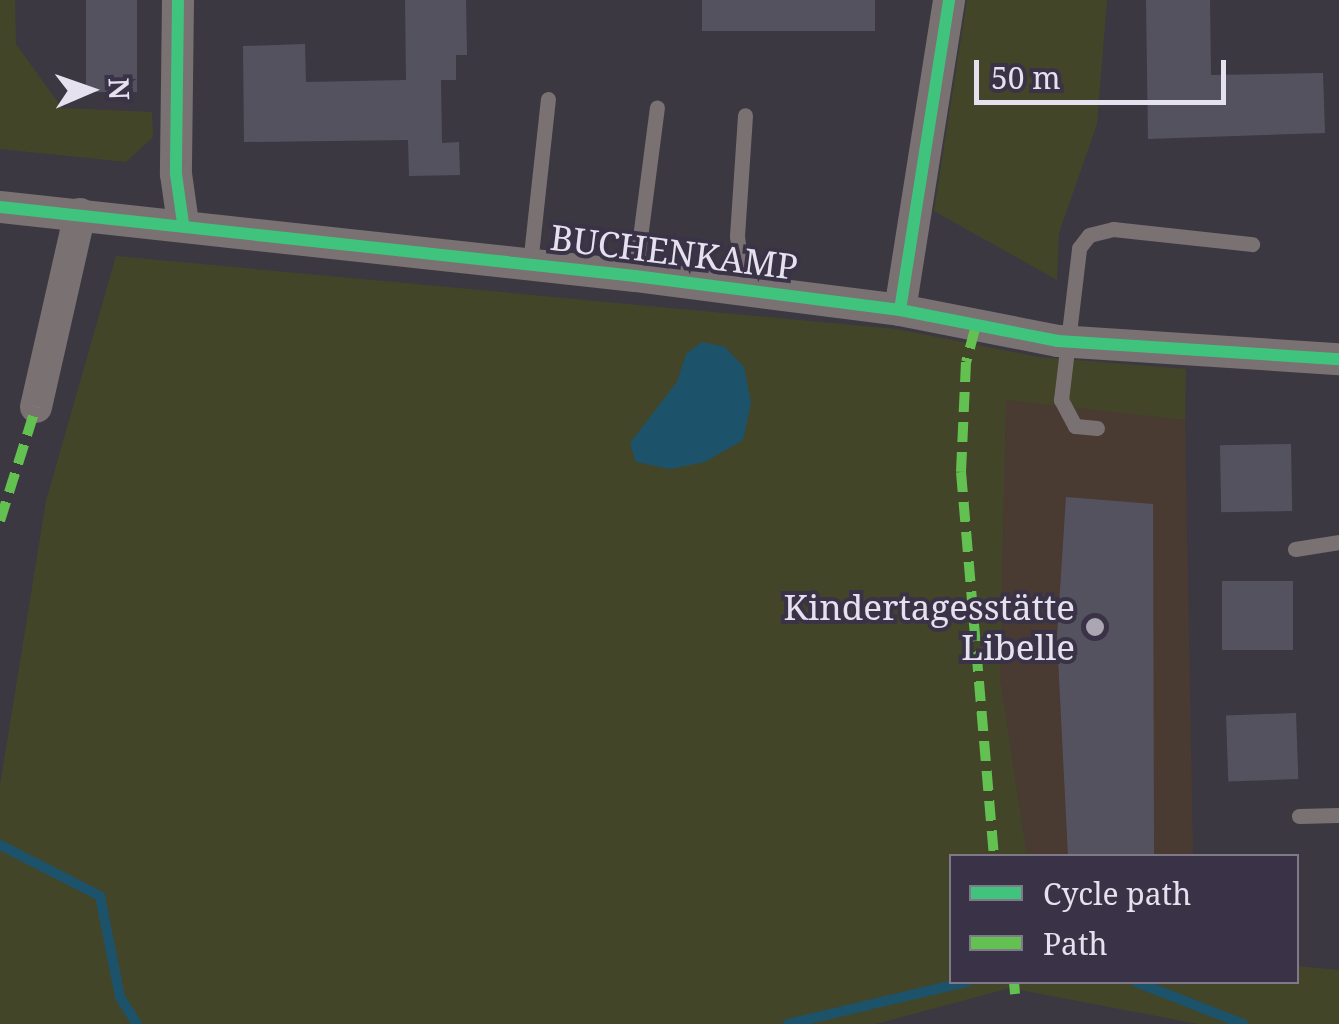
<!DOCTYPE html>
<meta charset="utf-8">
<style>
body{margin:0}
#map{position:relative;width:1339px;height:1024px;overflow:hidden;background:#3b3842;font-family:"Noto Serif",serif}
div>[style]{position:absolute}
[style*='--x']{left:calc(var(--x)*1px);top:calc(var(--y)*1px);width:calc(var(--w)*1px);rotate:calc(var(--a)*1deg)}
.education>*{inset:0;background:#4a3b32}
.green>*{inset:0;background:#434528}
.water>*{inset:0;background:#1d526b}
.stream>*{height:10px;margin:-5px;padding:0 5px;transform-origin:5px;border-radius:5px;background:#1d526b}
.building>*{inset:0;background:#555260;transform-origin:0 0}
.service>*{height:15px;margin:-7.5px;padding:0 7.5px;transform-origin:7.5px;border-radius:7.5px;background:#7a7172}
.minor>*{height:32px;margin:-16px;padding:0 16px;transform-origin:16px;border-radius:16px;background:#7a7172}
.quiet>*{height:10px;margin-top:-5px;transform-origin:0;background:repeating-linear-gradient(90deg,#63c152 0 20px,transparent 0 30px)}
.cycleway>*{height:12px;margin:-6px;padding:0 6px;transform-origin:6px;border-radius:6px;background:#40c37c}
.dots>*{width:28px;height:28px;translate:-50% -50%;box-sizing:border-box;border:5px solid #3a3347;border-radius:50%}
span{translate:-50% -50%;white-space:nowrap;text-align:center;line-height:1.15;-webkit-text-stroke:8px #3a3347;paint-order:stroke}
.street-label{font-size:35px;color:#e6e1ee}
.poi-label{font-size:35px;color:#e6e1ee}
.right{translate:-100% -50%;text-align:right}
.legend{position:absolute;left:949px;top:854px;width:350px;height:130px;box-sizing:border-box;background:#3a3347;border:2px solid #7f798a;margin:0;padding:12px 18px;list-style:none;font-size:30px;color:#e6e1ee}
.legend li{display:flex;align-items:center;gap:20px;height:50px}
.legend b{width:50px;border:2px solid #7f798a}
.north{position:absolute;left:40px;top:40px;width:100px;height:100px;-webkit-text-stroke:8px #3a3347;paint-order:stroke;rotate:88deg;font-size:28px;font-weight:700;line-height:40px;text-align:center;color:#e6e1ee}
.north::after{content:'';display:block;margin:auto;width:35px;height:45px;background:#e6e1ee;clip-path:polygon(50% 0,100% 100%,50% 72%,0 100%)}
.scale{position:absolute;left:974px;top:60px;width:252px;height:45px;box-sizing:border-box;border:5px solid #e6e1ee;border-top:0;padding-left:12px;font-size:30px;line-height:35px;white-space:nowrap;color:#e6e1ee;-webkit-text-stroke:8px #3a3347;paint-order:stroke}
</style>
<div id="map">
<div class="education">
<i style="clip-path:polygon(1006px 399px,1185px 420px,1193px 856px,1027px 856px,1000px 678px)"></i>
</div>
<div class="green">
<i style="clip-path:polygon(0 0,15px 0,16px 44px,62px 108px,152px 112px,153px 137px,126px 162px,0 149px)"></i>
<i style="clip-path:polygon(967px 0,1107px 0,1097px 124px,1059px 233px,1057px 280px,934px 211px)"></i>
<i style="clip-path:polygon(116px 256px,896px 329px,1039px 357px,1186px 369px,1185px 420px,1006px 400px,1000px 678px,1027px 856px,952px 856px,952px 982px,1296px 982px,1297px 966px,1339px 970px,1339px 1024px,1198px 1024px,1010px 988px,876px 1024px,0 1024px,0 785px,46px 501px)"></i>
</div>
<div class="water">
<i style="clip-path:polygon(702px 342px,725px 347px,744px 367px,751px 403px,743px 440px,705px 462px,670px 469px,636px 462px,630px 443px,677px 382px,686px 354px)"></i>
</div>
<div class="stream">
<i style="--x:0;--y:845;--w:112;--a:27"></i>
<i style="--x:100;--y:896;--w:103;--a:78.8"></i>
<i style="--x:120;--y:997;--w:32;--a:58"></i>
<i style="--x:1136;--y:982;--w:115;--a:21.4"></i>
<i style="--x:788;--y:1024;--w:184;--a:-13.2"></i>
</div>
<div class="building">
<i style="left:86px;top:0;width:51px;height:92px"></i>
<i style="clip-path:polygon(405px 0,466px 0,467px 55px,456px 55px,456px 80px,441px 80px,442px 143px,459px 142px,460px 175px,409px 176px,408px 140px,244px 142px,243px 46px,305px 44px,306px 82px,406px 80px)"></i>
<i style="left:702px;top:0;width:173px;height:31px"></i>
<i style="clip-path:polygon(1146px 0,1210px 0,1211px 75px,1323px 73px,1325px 133px,1148px 139px)"></i>
<i style="left:1291px;top:444px;width:67px;height:71px;rotate:89deg"></i>
<i style="clip-path:polygon(1066px 497px,1153px 504px,1154px 856px,1068px 856px,1057px 637px)"></i>
<i style="left:1222px;top:581px;width:71px;height:69px"></i>
<i style="left:1296px;top:713px;width:66px;height:70px;rotate:88deg"></i>
</div>
<div class="service">
<i style="--x:530;--y:264;--w:166;--a:-83.8"></i>
<i style="--x:635;--y:276;--w:170;--a:-82.6"></i>
<i style="--x:744;--y:290;--w:54;--a:-97.4"></i>
<i style="--x:737;--y:236;--w:121;--a:-86.2"></i>
<i style="--x:1097;--y:428;--w:22;--a:-175"></i>
<i style="--x:1075;--y:426;--w:30;--a:-118"></i>
<i style="--x:1061;--y:400;--w:153;--a:-83.2"></i>
<i style="--x:1079;--y:248;--w:16;--a:-52"></i>
<i style="--x:1089;--y:235;--w:25;--a:-14"></i>
<i style="--x:1113;--y:229;--w:140;--a:6.2"></i>
<i style="--x:1295;--y:549;--w:45;--a:-9"></i>
<i style="--x:1299;--y:816;--w:40;--a:-1.4"></i>
</div>
<div class="minor">
<i style="--x:178;--y:0;--w:174;--a:90.7"></i>
<i style="--x:176;--y:174;--w:49;--a:81.9"></i>
<i style="--x:0;--y:207;--w:639;--a:6.2"></i>
<i style="--x:635;--y:276;--w:267;--a:7.3"></i>
<i style="--x:900;--y:310;--w:161;--a:11.1"></i>
<i style="--x:1058;--y:341;--w:282;--a:3.7"></i>
<i style="--x:900;--y:310;--w:314;--a:-81"></i>
<i style="--x:36;--y:407;--w:198;--a:-77.2"></i>
</div>
<div class="quiet">
<i style="--x:975;--y:329;--w:34;--a:105"></i>
<i style="--x:966;--y:362;--w:110;--a:92.6"></i>
<i style="--x:961;--y:472;--w:385;--a:85.1"></i>
<i style="--x:0;--y:521;--w:120;--a:-72.5"></i>
<i style="--x:1014;--y:982;--w:12;--a:85"></i>
</div>
<div class="cycleway">
<i style="--x:178;--y:0;--w:174;--a:90.7"></i>
<i style="--x:176;--y:174;--w:49;--a:81.9"></i>
<i style="--x:0;--y:207;--w:639;--a:6.2"></i>
<i style="--x:635;--y:276;--w:267;--a:7.3"></i>
<i style="--x:900;--y:310;--w:161;--a:11.1"></i>
<i style="--x:1058;--y:341;--w:282;--a:3.7"></i>
<i style="--x:900;--y:310;--w:314;--a:-81"></i>
</div>
<div class="dots">
<i style="left:1095px;top:627px;background:#aaa6b2"></i>
</div>
<div class="street-label">
<span style="left:674px;top:252px;rotate:7deg">BUCHENKAMP</span>
</div>
<div class="poi-label">
<span class="right" style="left:1075px;top:627px">Kindertagesstätte<br>Libelle</span>
</div>
<ul class="legend">
<li><b style="height:12px;background:#40c37c"></b>Cycle path</li>
<li><b style="height:12px;background:#63c152"></b>Path</li>
</ul>
<div class="north">N</div>
<div class="scale">50 m</div>
</div>
